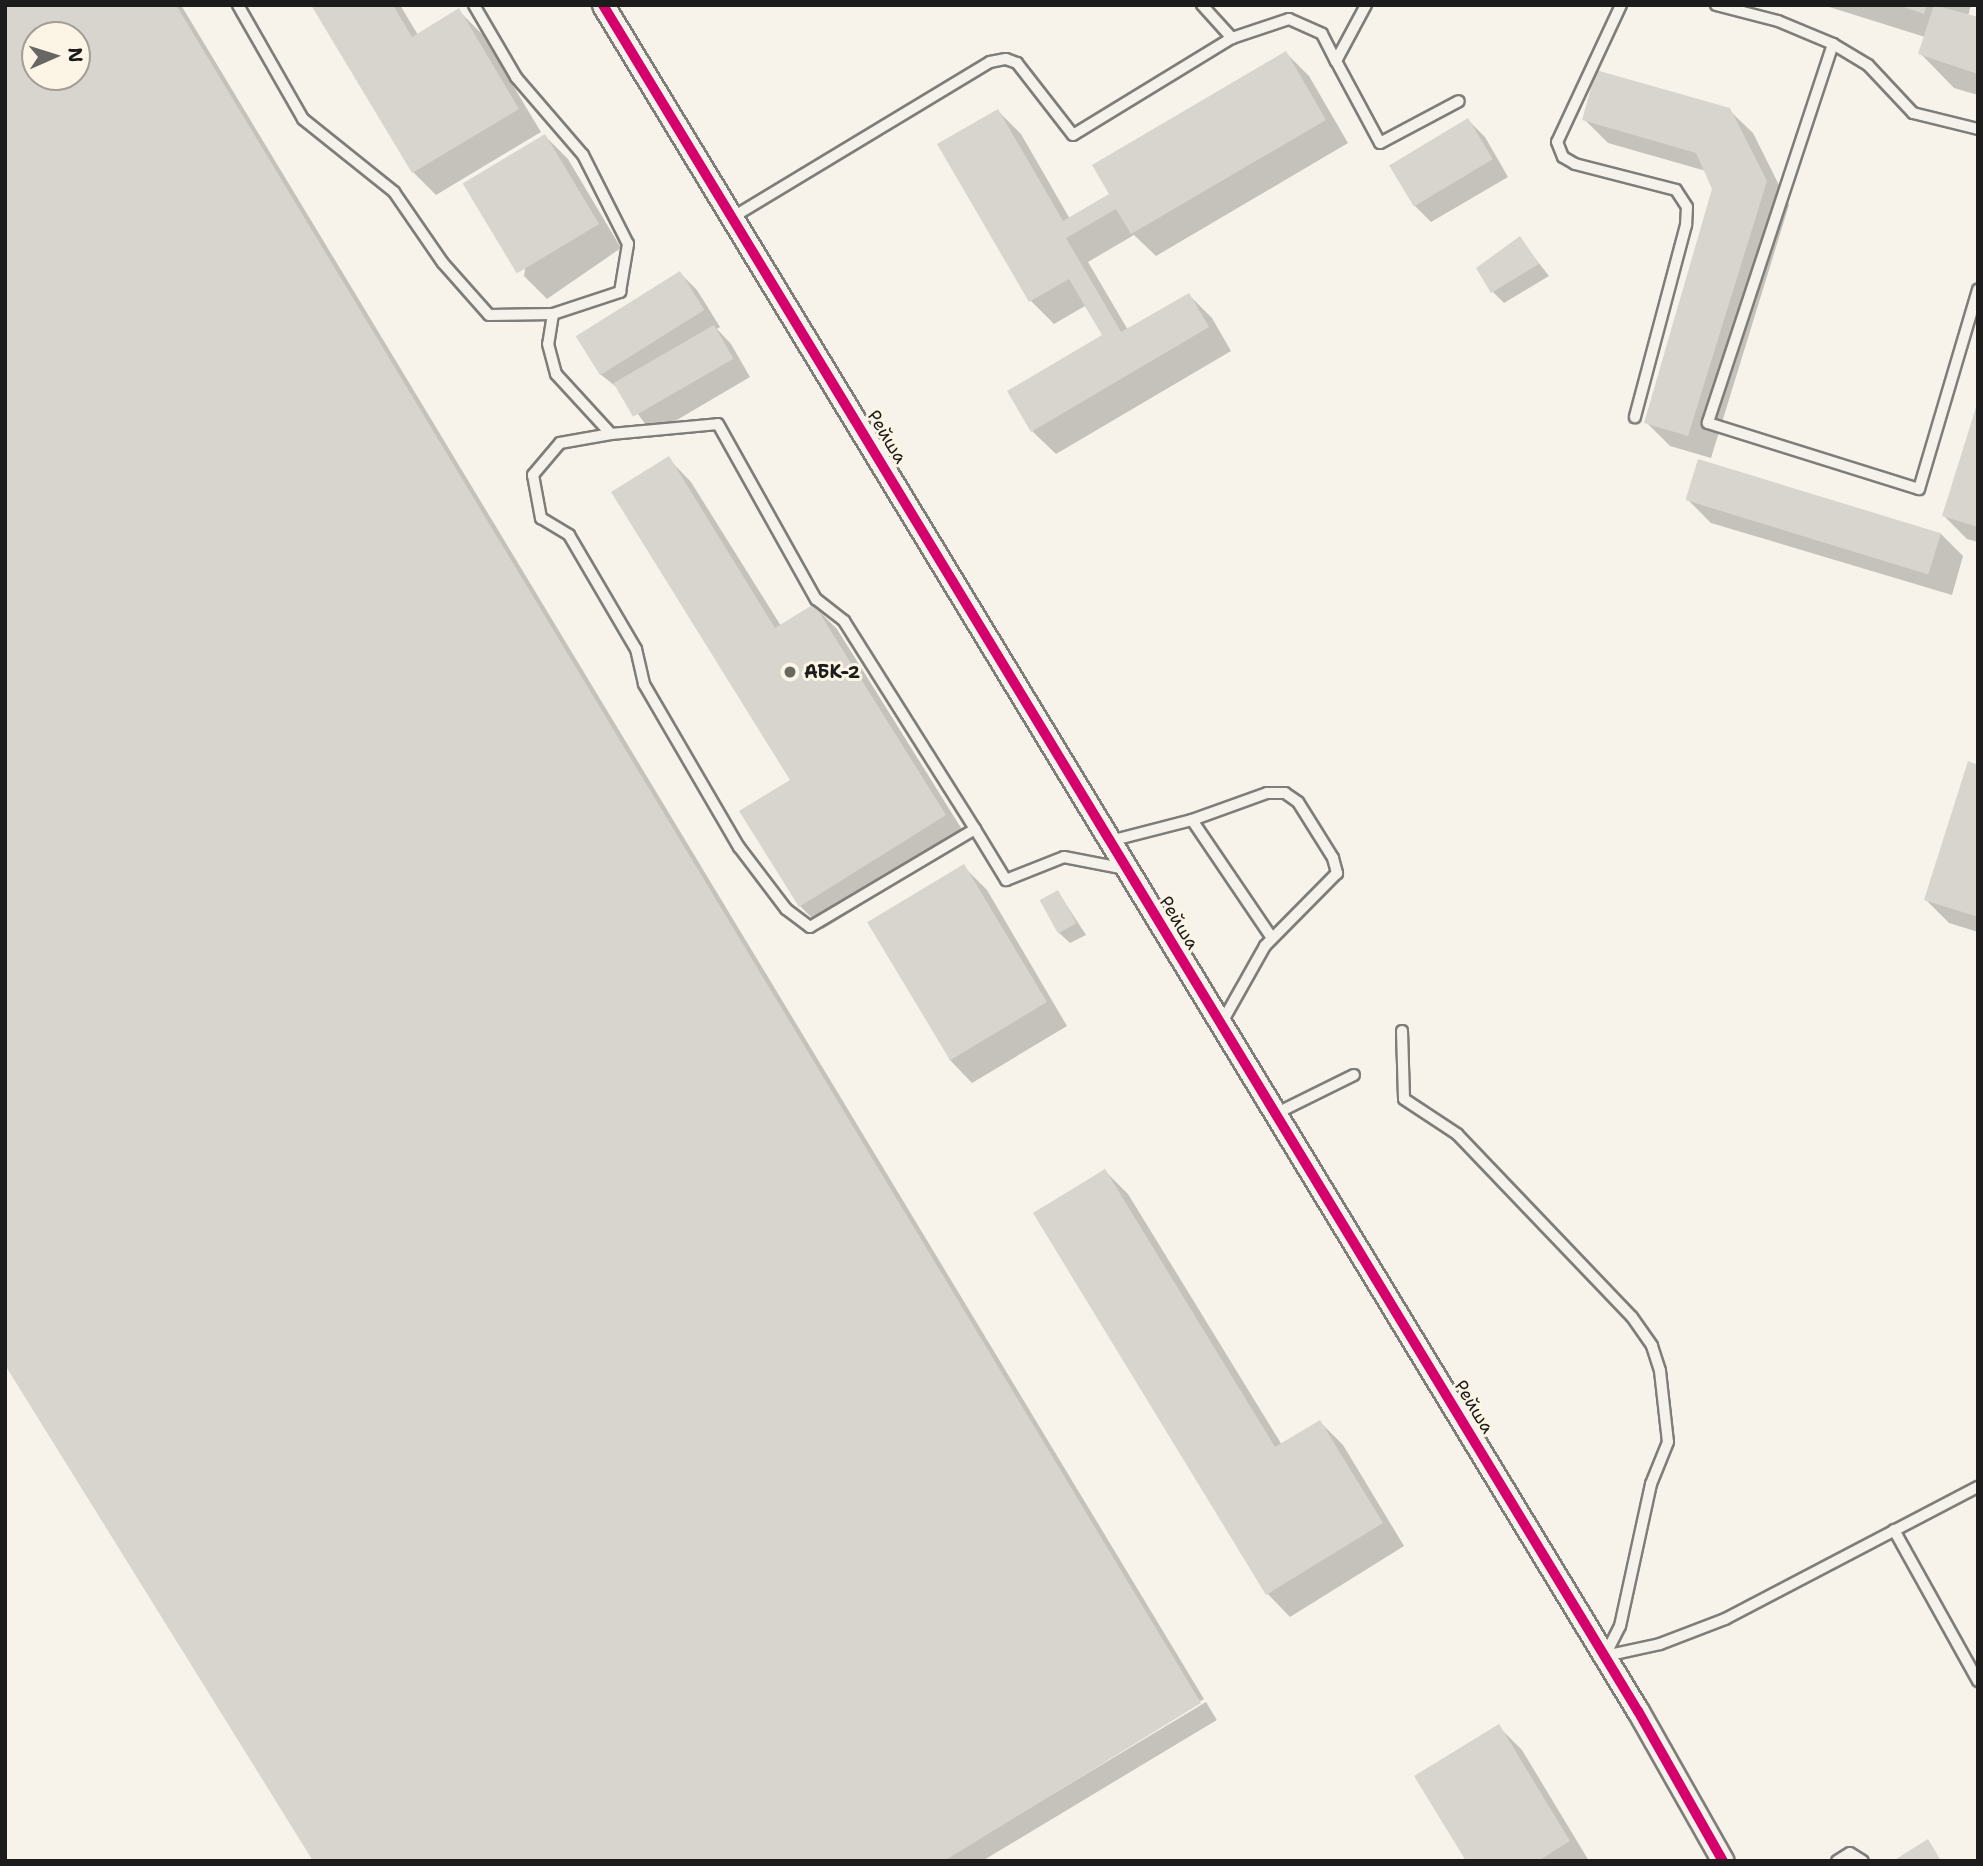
<!DOCTYPE html>
<html>
<head>
<meta charset="utf-8">
<style>
	body { margin:0 }
	#map { position:relative; width:1983px; height:1866px; overflow:hidden; background:#f7f3ea; font-family:"Shantell Sans",sans-serif }
	div>[style] { position:absolute }
	.shadow>* { inset:0; background:#0003; transform-origin:0 0 }
	.building>* { inset:0; background:#d8d5cf; transform-origin:0 0 }
	.roads { filter:drop-shadow(2px 0 #7f7d79) drop-shadow(-2px 0 #7f7d79) drop-shadow(0 2px #7f7d79) drop-shadow(0 -2px #7f7d79) }
	.service>* { height:10px; margin:-5px; padding:0 5px; transform-origin:5px; border-radius:5px; background:#f5f2ec }
	.minor>* { height:21px; margin:-10.5px; padding:0 10.5px; transform-origin:10.5px; border-radius:10.5px; background:#f5f2ec }
	.cycleway>* { height:10px; margin:-5px; padding:0 5px; transform-origin:5px; border-radius:5px; background:#d6006c }
	.dots>* { width:19px; height:19px; translate:-50% -50%; box-sizing:border-box; border:4px solid #fcf5e5; border-radius:50% }
	span { translate:-50% -50%; white-space:nowrap; text-align:center; line-height:1.15; -webkit-text-stroke:6px #fcf5e5; paint-order:stroke }
	.street-label { font-size:18px; color:#1c1c1c }
	.poi-label { font-size:18px; color:#1c1c1c; font-weight:700 }
	.left { translate:0 -50%; text-align:left }
	.frame { position:absolute; inset:0; border:7px solid #1c1c1c; pointer-events:none }
	.north { position:absolute; left:21px; top:21px; width:70px; height:70px; box-sizing:border-box; background:#fcf5e5; border:2px solid #a29e95; border-radius:50%; rotate:87deg; font-size:19px; font-weight:700; line-height:28px; text-align:center; color:#1c1c1c }
	.north::after { content:''; display:block; margin:auto; width:24px; height:32px; background:#696764; clip-path:polygon(50% 0,100% 100%,50% 72%,0 100%) }
</style>
</head>
<body>
<div id="map">
	<div class="shadow">
		<div style="clip-path:polygon(evenodd,5px 5px,181px 5px,1204px 1699px,941px 1861px,315px 1861px,5px 5px,35px 35px,77px 35px,77px 77px,35px 77px,35px 35px)"></div>
		<div style="clip-path:polygon(313px 5px,400px 5px,418px 35px,459px 11px,482px 34px,541px 132px,436px 195px,413px 172px)"></div>
		<div style="clip-path:polygon(1823px 5px,1971px 5px,1968px 16px,1978px 19px,1978px 95px,1954px 88px,1920px 53px,1925px 37px)"></div>
		<div style="clip-path:polygon(1286px 53px,1309px 76px,1348px 143px,1156px 256px,1134px 235px,1088px 262px,1128px 330px,1189px 295px,1212px 318px,1231px 351px,1056px 454px,1032px 431px,1104px 336px,1085px 306px,1054px 324px,1031px 301px,998px 111px,1021px 134px,1070px 219px,1112px 194px)"></div>
		<div style="clip-path:polygon(1729px 110px,1753px 133px,1789px 205px,1711px 458px,1670px 446px,1646px 422px,1714px 189px,1706px 171px,1608px 143px,1584px 119px)"></div>
		<div style="clip-path:polygon(1468px 120px,1485px 137px,1508px 177px,1431px 222px,1414px 205px)"></div>
		<div style="clip-path:polygon(545px 136px,568px 159px,621px 248px,547px 299px,524px 276px)"></div>
		<div style="clip-path:polygon(1520px 239px,1549px 276px,1504px 303px,1493px 292px)"></div>
		<div style="clip-path:polygon(680px 273px,697px 290px,720px 327px,717px 329px,731px 344px,750px 377px,653px 434px,619px 389px,600px 374px)"></div>
		<div style="clip-path:polygon(1978px 408px,1978px 542px,1967px 539px,1944px 516px)"></div>
		<div style="clip-path:polygon(668px 458px,691px 482px,781px 626px,814px 606px,837px 629px,968px 839px,823px 929px,800px 906px,793px 780px)"></div>
		<div style="clip-path:polygon(1688px 500px,1940px 533px,1963px 556px,1952px 595px,1711px 523px)"></div>
		<div style="clip-path:polygon(1978px 766px,1978px 932px,1949px 923px,1926px 900px)"></div>
		<div style="clip-path:polygon(964px 867px,987px 890px,1067px 1026px,972px 1083px,949px 1059px)"></div>
		<div style="clip-path:polygon(1058px 892px,1086px 935px,1070px 943px,1058px 932px)"></div>
		<div style="clip-path:polygon(1105px 1171px,1128px 1194px,1282px 1445px,1320px 1422px,1343px 1445px,1404px 1546px,1290px 1617px,1267px 1593px)"></div>
		<div style="left:1206px;top:1702px;width:21px;height:303px;rotate:59deg"></div>
		<div style="clip-path:polygon(1499px 1727px,1522px 1750px,1589px 1861px,1468px 1861px)"></div>
	</div>
	<div class="building">
		<div style="clip-path:polygon(evenodd,5px 5px,176px 5px,1201px 1703px,944px 1861px,313px 1861px,5px 1365px,5px 5px,35px 35px,77px 35px,77px 77px,35px 77px,35px 35px)"></div>
		<div style="clip-path:polygon(311px 5px,393px 5px,412px 37px,459px 8px,519px 109px,412px 173px)"></div>
		<div style="clip-path:polygon(1898px 5px,1927px 5px,1924px 14px)"></div>
		<div style="clip-path:polygon(1934px 5px,1978px 17px,1978px 74px,1918px 54px)"></div>
		<div style="clip-path:polygon(1286px 51px,1326px 120px,1131px 234px,1116px 209px,1066px 238px,1121px 332px,1189px 293px,1209px 327px,1031px 432px,1007px 391px,1102px 335px,1069px 279px,1029px 302px,937px 144px,998px 109px,1063px 221px,1109px 194px,1092px 165px)"></div>
		<div style="clip-path:polygon(1596px 70px,1730px 108px,1767px 181px,1688px 436px,1644px 423px,1712px 189px,1696px 153px,1582px 120px)"></div>
		<div style="left:1468px;top:118px;width:48px;height:92px;rotate:59deg"></div>
		<div style="left:545px;top:134px;width:105px;height:96px;rotate:59deg"></div>
		<div style="clip-path:polygon(1520px 236px,1539px 264px,1491px 293px,1476px 268px)"></div>
		<div style="left:680px;top:271px;width:46px;height:123px;rotate:58deg"></div>
		<div style="left:714px;top:325px;width:39px;height:116px;rotate:60deg"></div>
		<div style="clip-path:polygon(1977px 404px,1978px 404px,1978px 527px,1942px 516px)"></div>
		<div style="clip-path:polygon(669px 456px,775px 628px,814px 604px,946px 815px,799px 907px,739px 811px,790px 780px,611px 492px)"></div>
		<div style="left:1698px;top:459px;width:254px;height:43px;rotate:17deg"></div>
		<div style="clip-path:polygon(1968px 761px,1978px 765px,1978px 917px,1924px 900px)"></div>
		<div style="left:964px;top:864px;width:161px;height:113px;rotate:59deg"></div>
		<div style="left:1058px;top:890px;width:38px;height:21px;rotate:61deg"></div>
		<div style="clip-path:polygon(1105px 1169px,1275px 1447px,1320px 1420px,1383px 1523px,1266px 1595px,1033px 1213px)"></div>
		<div style="clip-path:polygon(1499px 1724px,1570px 1841px,1538px 1861px,1466px 1861px,1414px 1776px)"></div>
		<div style="clip-path:polygon(1928px 1839px,1941px 1861px,1898px 1861px,1896px 1859px)"></div>
	</div>
	<div class="roads">
		<div class="service">
			<div style="left:238px;top:5px;width:131px;rotate:60.3deg"></div>
			<div style="left:303px;top:119px;width:117px;rotate:38.7deg"></div>
			<div style="left:394px;top:192px;width:86px;rotate:55.4deg"></div>
			<div style="left:443px;top:263px;width:69px;rotate:48.5deg"></div>
			<div style="left:489px;top:315px;width:64px;rotate:-0.9deg"></div>
			<div style="left:553px;top:314px;width:71px;rotate:-18.2deg"></div>
			<div style="left:620px;top:292px;width:49px;rotate:-80.5deg"></div>
			<div style="left:628px;top:244px;width:100px;rotate:-116.8deg"></div>
			<div style="left:583px;top:155px;width:103px;rotate:-130.7deg"></div>
			<div style="left:516px;top:77px;width:83px;rotate:-120.3deg"></div>
			<div style="left:1202px;top:5px;width:45px;rotate:47.7deg"></div>
			<div style="left:1366px;top:5px;width:64px;rotate:118.2deg"></div>
			<div style="left:1336px;top:61px;width:93px;rotate:61.8deg"></div>
			<div style="left:1380px;top:143px;width:89px;rotate:-28deg"></div>
			<div style="left:1621px;top:5px;width:151px;rotate:115deg"></div>
			<div style="left:1557px;top:142px;width:16px;rotate:68deg"></div>
			<div style="left:1563px;top:157px;width:14px;rotate:30deg"></div>
			<div style="left:1575px;top:164px;width:104px;rotate:14.4deg"></div>
			<div style="left:1676px;top:190px;width:20px;rotate:57deg"></div>
			<div style="left:1687px;top:207px;width:18px;rotate:93deg"></div>
			<div style="left:1686px;top:225px;width:199px;rotate:104.9deg"></div>
			<div style="left:1716px;top:5px;width:64px;rotate:14.5deg"></div>
			<div style="left:1778px;top:21px;width:60px;rotate:22.7deg"></div>
			<div style="left:1833px;top:44px;width:41px;rotate:31deg"></div>
			<div style="left:1868px;top:65px;width:66px;rotate:46.8deg"></div>
			<div style="left:1913px;top:113px;width:67px;rotate:13.8deg"></div>
			<div style="left:1833px;top:44px;width:399px;rotate:108.3deg"></div>
			<div style="left:1708px;top:423px;width:221px;rotate:17.4deg"></div>
			<div style="left:1919px;top:489px;width:208px;rotate:-73.5deg"></div>
			<div style="left:733px;top:217px;width:300px;rotate:-31.1deg"></div>
			<div style="left:990px;top:62px;width:16px;rotate:-11deg"></div>
			<div style="left:1006px;top:59px;width:12px;rotate:20deg"></div>
			<div style="left:1017px;top:63px;width:91px;rotate:52.1deg"></div>
			<div style="left:1073px;top:135px;width:186px;rotate:-31.4deg"></div>
			<div style="left:1232px;top:38px;width:60px;rotate:-18.4deg"></div>
			<div style="left:1289px;top:19px;width:36px;rotate:24deg"></div>
			<div style="left:1322px;top:34px;width:30px;rotate:63deg"></div>
			<div style="left:553px;top:314px;width:30px;rotate:99deg"></div>
			<div style="left:548px;top:344px;width:31px;rotate:75deg"></div>
			<div style="left:556px;top:374px;width:81px;rotate:47.5deg"></div>
			<div style="left:611px;top:434px;width:107px;rotate:-5.3deg"></div>
			<div style="left:718px;top:424px;width:201px;rotate:60.8deg"></div>
			<div style="left:816px;top:599px;width:36px;rotate:38deg"></div>
			<div style="left:844px;top:621px;width:246px;rotate:57.8deg"></div>
			<div style="left:611px;top:434px;width:52px;rotate:170deg"></div>
			<div style="left:560px;top:443px;width:42px;rotate:130.2deg"></div>
			<div style="left:533px;top:475px;width:44px;rotate:79.5deg"></div>
			<div style="left:541px;top:518px;width:33px;rotate:31deg"></div>
			<div style="left:569px;top:535px;width:132px;rotate:59.6deg"></div>
			<div style="left:636px;top:649px;width:36px;rotate:77deg"></div>
			<div style="left:644px;top:684px;width:189px;rotate:59.8deg"></div>
			<div style="left:739px;top:847px;width:78px;rotate:52.8deg"></div>
			<div style="left:786px;top:909px;width:30px;rotate:37deg"></div>
			<div style="left:810px;top:927px;width:192px;rotate:-30.7deg"></div>
			<div style="left:975px;top:829px;width:60px;rotate:58.7deg"></div>
			<div style="left:1006px;top:880px;width:62px;rotate:-21.6deg"></div>
			<div style="left:1064px;top:857px;width:63px;rotate:11deg"></div>
			<div style="left:1192px;top:820px;width:143px;rotate:55.9deg"></div>
			<div style="left:1110px;top:841px;width:85px;rotate:-14.4deg"></div>
			<div style="left:1192px;top:820px;width:80px;rotate:-19.8deg"></div>
			<div style="left:1267px;top:793px;width:18px"></div>
			<div style="left:1285px;top:793px;width:16px;rotate:35deg"></div>
			<div style="left:1298px;top:802px;width:66px;rotate:58deg"></div>
			<div style="left:1333px;top:858px;width:16px;rotate:75deg"></div>
			<div style="left:1337px;top:873px;width:103px;rotate:134.6deg"></div>
			<div style="left:1265px;top:946px;width:90px;rotate:119.4deg"></div>
			<div style="left:1402px;top:1031px;width:68px;rotate:88.3deg"></div>
			<div style="left:1404px;top:1099px;width:64px;rotate:33.4deg"></div>
			<div style="left:1457px;top:1134px;width:253px;rotate:46.3deg"></div>
			<div style="left:1632px;top:1317px;width:35px;rotate:55deg"></div>
			<div style="left:1652px;top:1346px;width:26px;rotate:72deg"></div>
			<div style="left:1660px;top:1371px;width:71px;rotate:83.6deg"></div>
			<div style="left:1668px;top:1442px;width:45px;rotate:112deg"></div>
			<div style="left:1651px;top:1484px;width:145px;rotate:102.3deg"></div>
			<div style="left:1620px;top:1626px;width:34px;rotate:117deg"></div>
			<div style="left:1275px;top:1114px;width:88px;rotate:-26.3deg"></div>
			<div style="left:1894px;top:1530px;width:173px;rotate:60.9deg"></div>
			<div style="left:1605px;top:1656px;width:56px;rotate:-12.3deg"></div>
			<div style="left:1660px;top:1644px;width:70px;rotate:-21deg"></div>
			<div style="left:1725px;top:1619px;width:285px;rotate:-27.6deg"></div>
			<div style="left:1837px;top:1861px;width:15px;rotate:-32deg"></div>
			<div style="left:1850px;top:1853px;width:15px;rotate:32deg"></div>
		</div>
		<div class="minor">
			<div style="left:603px;top:5px;width:1995px;rotate:58.76deg"></div>
			<div style="left:1638px;top:1711px;width:172px;rotate:60.5deg"></div>
		</div>
	</div>
	<div class="cycleway">
		<div style="left:603px;top:5px;width:1995px;rotate:58.76deg"></div>
		<div style="left:1638px;top:1711px;width:172px;rotate:60.5deg"></div>
	</div>
	<div class="dots">
		<div style="left:790px;top:672px;background:#696764"></div>
	</div>
	<div class="street-label">
		<span style="left:887px;top:437px;rotate:59deg">Рейша</span>
		<span style="left:1179px;top:923px;rotate:59deg">Рейша</span>
		<span style="left:1474px;top:1407px;rotate:59deg">Рейша</span>
	</div>
	<div class="poi-label">
		<span class="left" style="left:804px;top:672px">АБК-2</span>
	</div>
	<div class="frame"></div>
	<div class="north">N</div>
</div>
</body>
</html>
